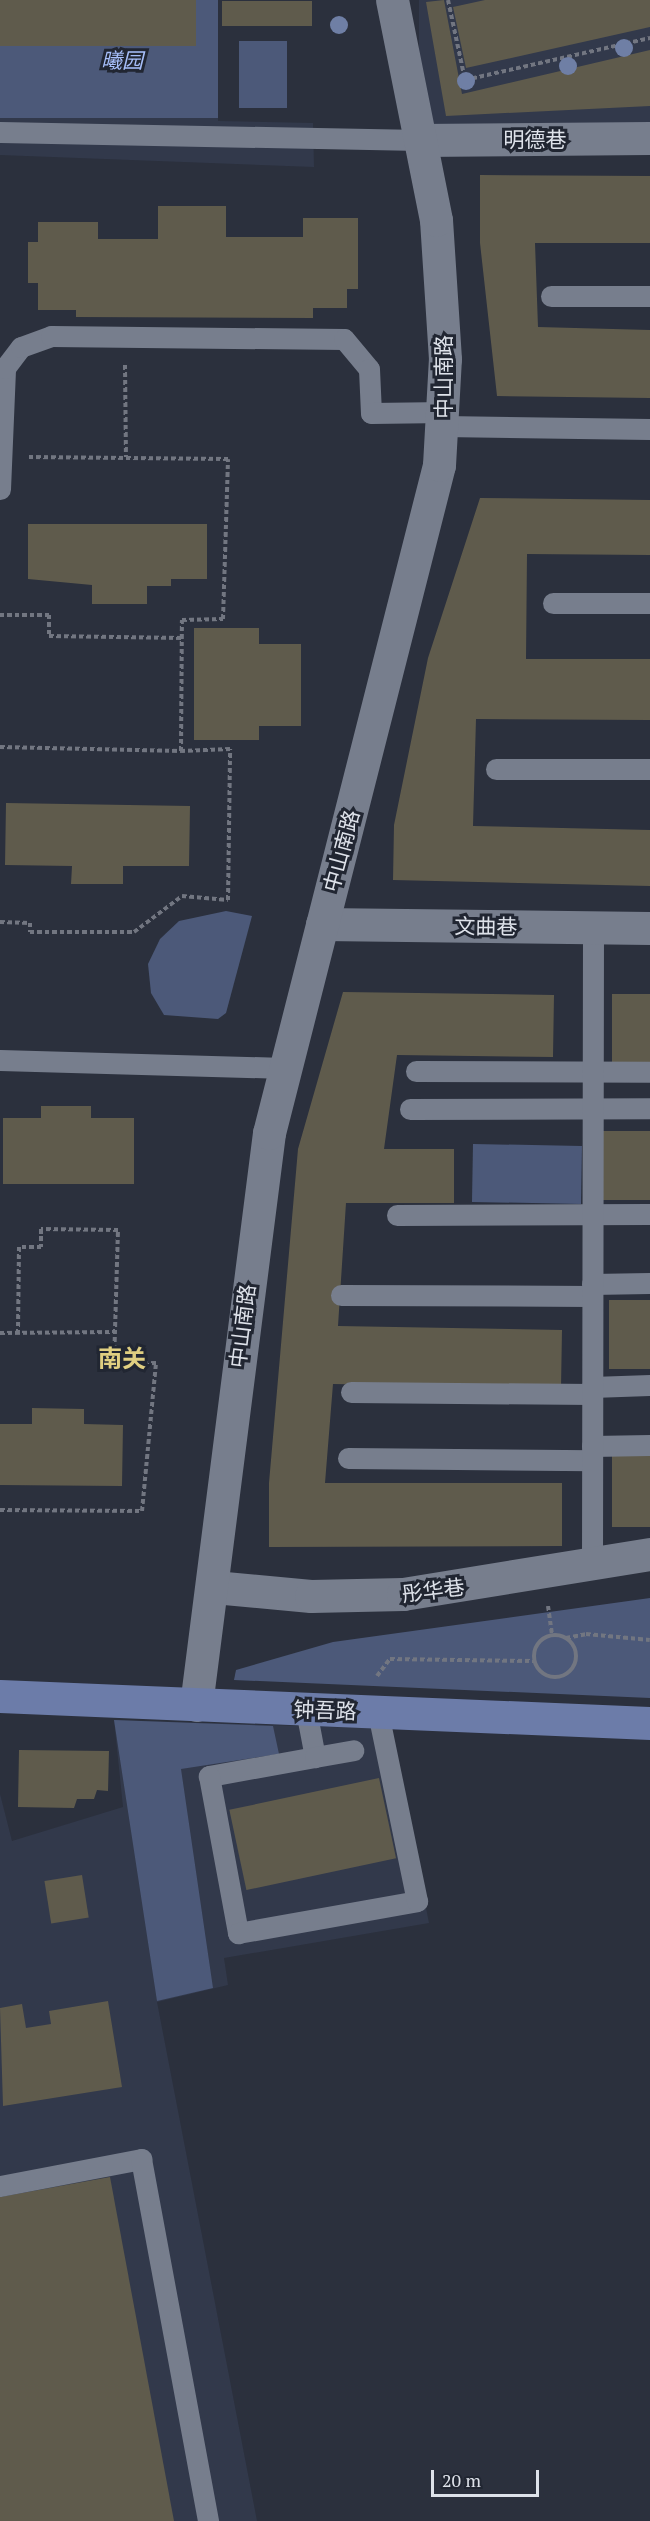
<!DOCTYPE html>
<html>
<head>
<meta charset="utf-8">
<style>
	body { margin:0 }
	#map { position:relative; width:650px; height:2521px; overflow:hidden; background:#2b303d; font-family:"PT Serif","Noto Sans SC",serif }
	div>[style] { position:absolute }
	.built>* { inset:0; background:#32394b; transform-origin:0 0 }
	.green>* { inset:0; background:#4c5979; transform-origin:0 0 }
	.building>* { inset:0; background:#5f5b4c; transform-origin:0 0 }
	.path>* { height:4px; margin-top:-2px; transform-origin:0; background:repeating-linear-gradient(90deg,#727681 0 4.5px,transparent 0 7.5px) }
	.path>.ring { margin:-2px; padding:0; box-sizing:content-box; background:none; border:4px solid #727681; border-radius:50% }
	.lane>* { height:21px; margin:-10.5px; padding:0 10.5px; transform-origin:10.5px; border-radius:10.5px; background:#777e8d }
	.street>* { height:33px; margin:-16.5px; padding:0 16.5px; transform-origin:16.5px; border-radius:16.5px; background:#777e8d }
	.secondary>* { height:33px; margin:-16.5px; padding:0 16.5px; transform-origin:16.5px; border-radius:16.5px; background:#6c7ca9 }
	.trees>* { width:18px; height:18px; margin:-9px; border-radius:50%; background:#6f7fa5 }
	span { translate:-50% -50%; white-space:nowrap; text-align:center; line-height:1.15; -webkit-text-stroke:6px #212632; paint-order:stroke }
	.park-label { font-size:21px; color:#a7bffa; font-style:italic }
	.street-label { font-size:21px; color:#dee2ea }
	.quarter-label { font-size:24px; color:#e0cf81; font-weight:700 }
	.scale { position:absolute; left:431px; top:2470px; width:108px; height:27px; box-sizing:border-box; border:3px solid #dee2ea; border-top:0; padding-left:8px; font-size:18px; line-height:21px; white-space:nowrap; color:#dee2ea; -webkit-text-stroke:4px #212632; paint-order:stroke }
</style>
</head>
<body>
<div id="map">
	<div class="built">
		<div style="clip-path:polygon(0 0,218px 0,218px 121px,313px 123px,314px 167px,0 155px)"></div>
		<div style="left:419px;top:0;width:231px;height:134px"></div>
		<div style="clip-path:polygon(114px 1720px,391px 1729px,429px 1923px,224px 1958px,228px 1985px,157px 2002px,257px 2521px,0 2521px,0 1794px,12px 1841px,123px 1807px)"></div>
	</div>
	<div class="green">
		<div style="left:0;top:0;width:218px;height:118px"></div>
		<div style="left:239px;top:41px;width:48px;height:67px"></div>
		<div style="clip-path:polygon(226px 911px,252px 916px,226px 1013px,218px 1019px,164px 1015px,151px 993px,148px 964px,160px 939px,179px 921px)"></div>
		<div style="left:473px;top:1144px;width:109px;height:58px;rotate:1deg"></div>
		<div style="clip-path:polygon(650px 1598px,650px 1698px,234px 1680px,236px 1670px,333px 1642px)"></div>
		<div style="clip-path:polygon(114px 1720px,273px 1726px,279px 1754px,181px 1769px,213px 1988px,157px 2001px)"></div>
	</div>
	<div class="building">
		<div style="left:0;top:0;width:196px;height:46px"></div>
		<div style="clip-path:polygon(444px 0,462px 94px,650px 50px,650px 106px,446px 116px,426px 2px)"></div>
		<div style="clip-path:polygon(485px 0,650px 0,650px 27px,466px 68px,453px 7px)"></div>
		<div style="left:222px;top:1px;width:90px;height:25px"></div>
		<div style="clip-path:polygon(480px 175px,650px 176px,650px 243px,535px 243px,538px 327px,650px 330px,650px 398px,497px 396px,480px 243px)"></div>
		<div style="clip-path:polygon(158px 206px,226px 206px,226px 237px,303px 237px,303px 218px,358px 218px,358px 289px,347px 289px,347px 308px,313px 308px,313px 318px,76px 317px,76px 310px,38px 310px,38px 283px,28px 283px,28px 242px,38px 242px,38px 222px,98px 222px,98px 239px,158px 239px)"></div>
		<div style="clip-path:polygon(480px 498px,650px 500px,650px 555px,527px 554px,526px 659px,650px 659px,650px 720px,476px 719px,473px 826px,650px 830px,650px 886px,393px 880px,394px 825px,428px 658px)"></div>
		<div style="clip-path:polygon(28px 524px,207px 524px,207px 579px,171px 579px,171px 586px,147px 586px,147px 604px,92px 604px,92px 585px,28px 579px)"></div>
		<div style="clip-path:polygon(194px 628px,259px 628px,259px 644px,301px 644px,301px 726px,259px 726px,259px 740px,194px 740px)"></div>
		<div style="clip-path:polygon(6px 803px,190px 806px,189px 866px,123px 866px,123px 884px,71px 884px,72px 866px,5px 865px)"></div>
		<div style="clip-path:polygon(343px 992px,554px 995px,553px 1057px,397px 1055px,384px 1149px,454px 1149px,454px 1203px,346px 1203px,338px 1326px,562px 1330px,561px 1388px,333px 1384px,325px 1483px,562px 1483px,562px 1546px,269px 1547px,269px 1483px,298px 1149px)"></div>
		<div style="left:612px;top:994px;width:38px;height:71px"></div>
		<div style="clip-path:polygon(41px 1106px,91px 1106px,91px 1118px,134px 1118px,134px 1184px,3px 1184px,3px 1118px,41px 1118px)"></div>
		<div style="left:650px;top:1131px;width:69px;height:48px;rotate:90deg"></div>
		<div style="left:650px;top:1300px;width:69px;height:41px;rotate:90deg"></div>
		<div style="clip-path:polygon(32px 1408px,84px 1409px,84px 1424px,123px 1425px,122px 1486px,0 1485px,0 1424px,32px 1424px)"></div>
		<div style="left:612px;top:1456px;width:38px;height:71px"></div>
		<div style="clip-path:polygon(19px 1750px,109px 1751px,108px 1791px,97px 1790px,94px 1799px,77px 1799px,74px 1808px,18px 1807px)"></div>
		<div style="left:379px;top:1778px;width:82px;height:153px;rotate:78deg"></div>
		<div style="left:82px;top:1875px;width:43px;height:38px;rotate:81deg"></div>
		<div style="clip-path:polygon(108px 2001px,122px 2087px,3px 2106px,0 2008px,22px 2004px,26px 2028px,51px 2024px,49px 2011px)"></div>
		<div style="clip-path:polygon(110px 2177px,174px 2521px,0 2521px,0 2197px)"></div>
	</div>
	<div class="path">
		<div style="left:448px;top:0;width:82px;rotate:78deg"></div>
		<div style="left:465px;top:80px;width:190px;rotate:-12.8deg"></div>
		<div style="left:125px;top:365px;width:92px;rotate:89.4deg"></div>
		<div style="left:0;top:615px;width:49px"></div>
		<div style="left:49px;top:615px;width:21px;rotate:90deg"></div>
		<div style="left:49px;top:636px;width:133px;rotate:0.9deg"></div>
		<div style="left:0;top:747px;width:181px;rotate:1.3deg"></div>
		<div style="left:0;top:922px;width:30px;rotate:2deg"></div>
		<div style="left:30px;top:923px;width:9px;rotate:90deg"></div>
		<div style="left:30px;top:932px;width:104px"></div>
		<div style="left:134px;top:932px;width:60px;rotate:-36.9deg"></div>
		<div style="left:182px;top:896px;width:46px;rotate:5deg"></div>
		<div style="left:228px;top:900px;width:151px;rotate:-89.2deg"></div>
		<div style="left:230px;top:749px;width:49px;rotate:177.7deg"></div>
		<div style="left:181px;top:751px;width:131px;rotate:-89.6deg"></div>
		<div style="left:182px;top:620px;width:41px;rotate:-1.4deg"></div>
		<div style="left:223px;top:619px;width:160px;rotate:-88.2deg"></div>
		<div style="left:228px;top:459px;width:199px;rotate:-179.4deg"></div>
		<div style="left:0;top:1333px;width:114px;rotate:-0.5deg"></div>
		<div style="left:0;top:1510px;width:142px;rotate:0.4deg"></div>
		<div style="left:142px;top:1511px;width:149px;rotate:-84.6deg"></div>
		<div style="left:156px;top:1363px;width:42px;rotate:178.6deg"></div>
		<div style="left:114px;top:1364px;width:134px;rotate:-88.3deg"></div>
		<div style="left:118px;top:1230px;width:77px;rotate:-179.3deg"></div>
		<div style="left:41px;top:1229px;width:18px;rotate:90deg"></div>
		<div style="left:41px;top:1247px;width:22px;rotate:180deg"></div>
		<div style="left:19px;top:1247px;width:86px;rotate:90.7deg"></div>
		<div style="left:548px;top:1606px;width:29px;rotate:82deg"></div>
		<div class="ring" style="left:534px;top:1635px;width:38px;height:38px"></div>
		<div style="left:566px;top:1638px;width:20px;rotate:-11deg"></div>
		<div style="left:586px;top:1634px;width:64px;rotate:5.4deg"></div>
		<div style="left:377px;top:1676px;width:21px;rotate:-53deg"></div>
		<div style="left:390px;top:1659px;width:144px;rotate:0.8deg"></div>
	</div>
	<div class="lane">
		<div style="left:0;top:132px;width:420px;rotate:1.1deg"></div>
		<div style="left:551px;top:296px;width:99px"></div>
		<div style="left:443px;top:426px;width:207px;rotate:0.8deg"></div>
		<div style="left:0;top:489px;width:121px;rotate:-87.6deg"></div>
		<div style="left:5px;top:368px;width:26px;rotate:-53deg"></div>
		<div style="left:21px;top:347px;width:32px;rotate:-20deg"></div>
		<div style="left:51px;top:336px;width:293px;rotate:0.6deg"></div>
		<div style="left:344px;top:339px;width:39px;rotate:50deg"></div>
		<div style="left:369px;top:369px;width:44px;rotate:87.4deg"></div>
		<div style="left:371px;top:413px;width:74px;rotate:-0.8deg"></div>
		<div style="left:553px;top:603px;width:97px"></div>
		<div style="left:496px;top:769px;width:154px"></div>
		<div style="left:0;top:1060px;width:284px;rotate:1.6deg"></div>
		<div style="left:416px;top:1071px;width:234px;rotate:0.2deg"></div>
		<div style="left:410px;top:1109px;width:240px;rotate:-0.2deg"></div>
		<div style="left:397px;top:1215px;width:253px;rotate:-0.2deg"></div>
		<div style="left:592px;top:1284px;width:58px;rotate:-1deg"></div>
		<div style="left:341px;top:1295px;width:251px;rotate:0.2deg"></div>
		<div style="left:592px;top:1387px;width:58px;rotate:-2deg"></div>
		<div style="left:351px;top:1392px;width:241px;rotate:0.5deg"></div>
		<div style="left:592px;top:1446px;width:58px;rotate:-1deg"></div>
		<div style="left:348px;top:1458px;width:244px;rotate:0.5deg"></div>
		<div style="left:592px;top:1566px;width:639px;rotate:-89.91deg"></div>
		<div style="left:306px;top:1710px;width:48px;rotate:79.2deg"></div>
		<div style="left:315px;top:1757px;width:108px;rotate:169.8deg"></div>
		<div style="left:209px;top:1776px;width:160px;rotate:79.5deg"></div>
		<div style="left:238px;top:1933px;width:182px;rotate:-10.1deg"></div>
		<div style="left:417px;top:1901px;width:193px;rotate:-101.7deg"></div>
		<div style="left:315px;top:1757px;width:39px;rotate:-10deg"></div>
		<div style="left:0;top:2186px;width:144px;rotate:-10.8deg"></div>
		<div style="left:141px;top:2159px;width:368px;rotate:79.5deg"></div>
	</div>
	<div class="street">
		<div style="left:420px;top:140px;width:230px;rotate:-0.5deg"></div>
		<div style="left:322px;top:924px;width:328px;rotate:0.7deg"></div>
		<div style="left:214px;top:1587px;width:97px;rotate:5.3deg"></div>
		<div style="left:311px;top:1596px;width:92px;rotate:-1.2deg"></div>
		<div style="left:403px;top:1594px;width:250px;rotate:-9.2deg"></div>
		<div style="left:196px;top:1705px;width:577px;rotate:-82.73deg"></div>
		<div style="left:269px;top:1133px;width:689px;rotate:-75.72deg"></div>
		<div style="left:439px;top:465px;width:106px;rotate:-86.8deg"></div>
		<div style="left:445px;top:359px;width:139px;rotate:-93.7deg"></div>
		<div style="left:436px;top:220px;width:224px;rotate:-101.3deg"></div>
	</div>
	<div class="secondary">
		<div style="left:0;top:1696px;width:651px;rotate:2.38deg"></div>
	</div>
	<div class="trees">
		<div style="left:339px;top:25px"></div>
		<div style="left:624px;top:48px"></div>
		<div style="left:568px;top:66px"></div>
		<div style="left:466px;top:81px"></div>
	</div>
	<div class="park-label">
		<span style="left:122px;top:60px">曦园</span>
	</div>
	<div class="street-label">
		<span style="left:535px;top:139px">明德巷</span>
		<span style="left:443px;top:377px;rotate:-90deg">中山南路</span>
		<span style="left:341px;top:851px;rotate:-75deg">中山南路</span>
		<span style="left:486px;top:926px;rotate:1deg">文曲巷</span>
		<span style="left:242px;top:1326px;rotate:-83deg">中山南路</span>
		<span style="left:433px;top:1590px;rotate:-7deg">彤华巷</span>
		<span style="left:325px;top:1710px;rotate:2deg">钟吾路</span>
	</div>
	<div class="quarter-label">
		<span style="left:122px;top:1359px">南关</span>
	</div>
	<div class="scale">20 m</div>
</div>
</body>
</html>
